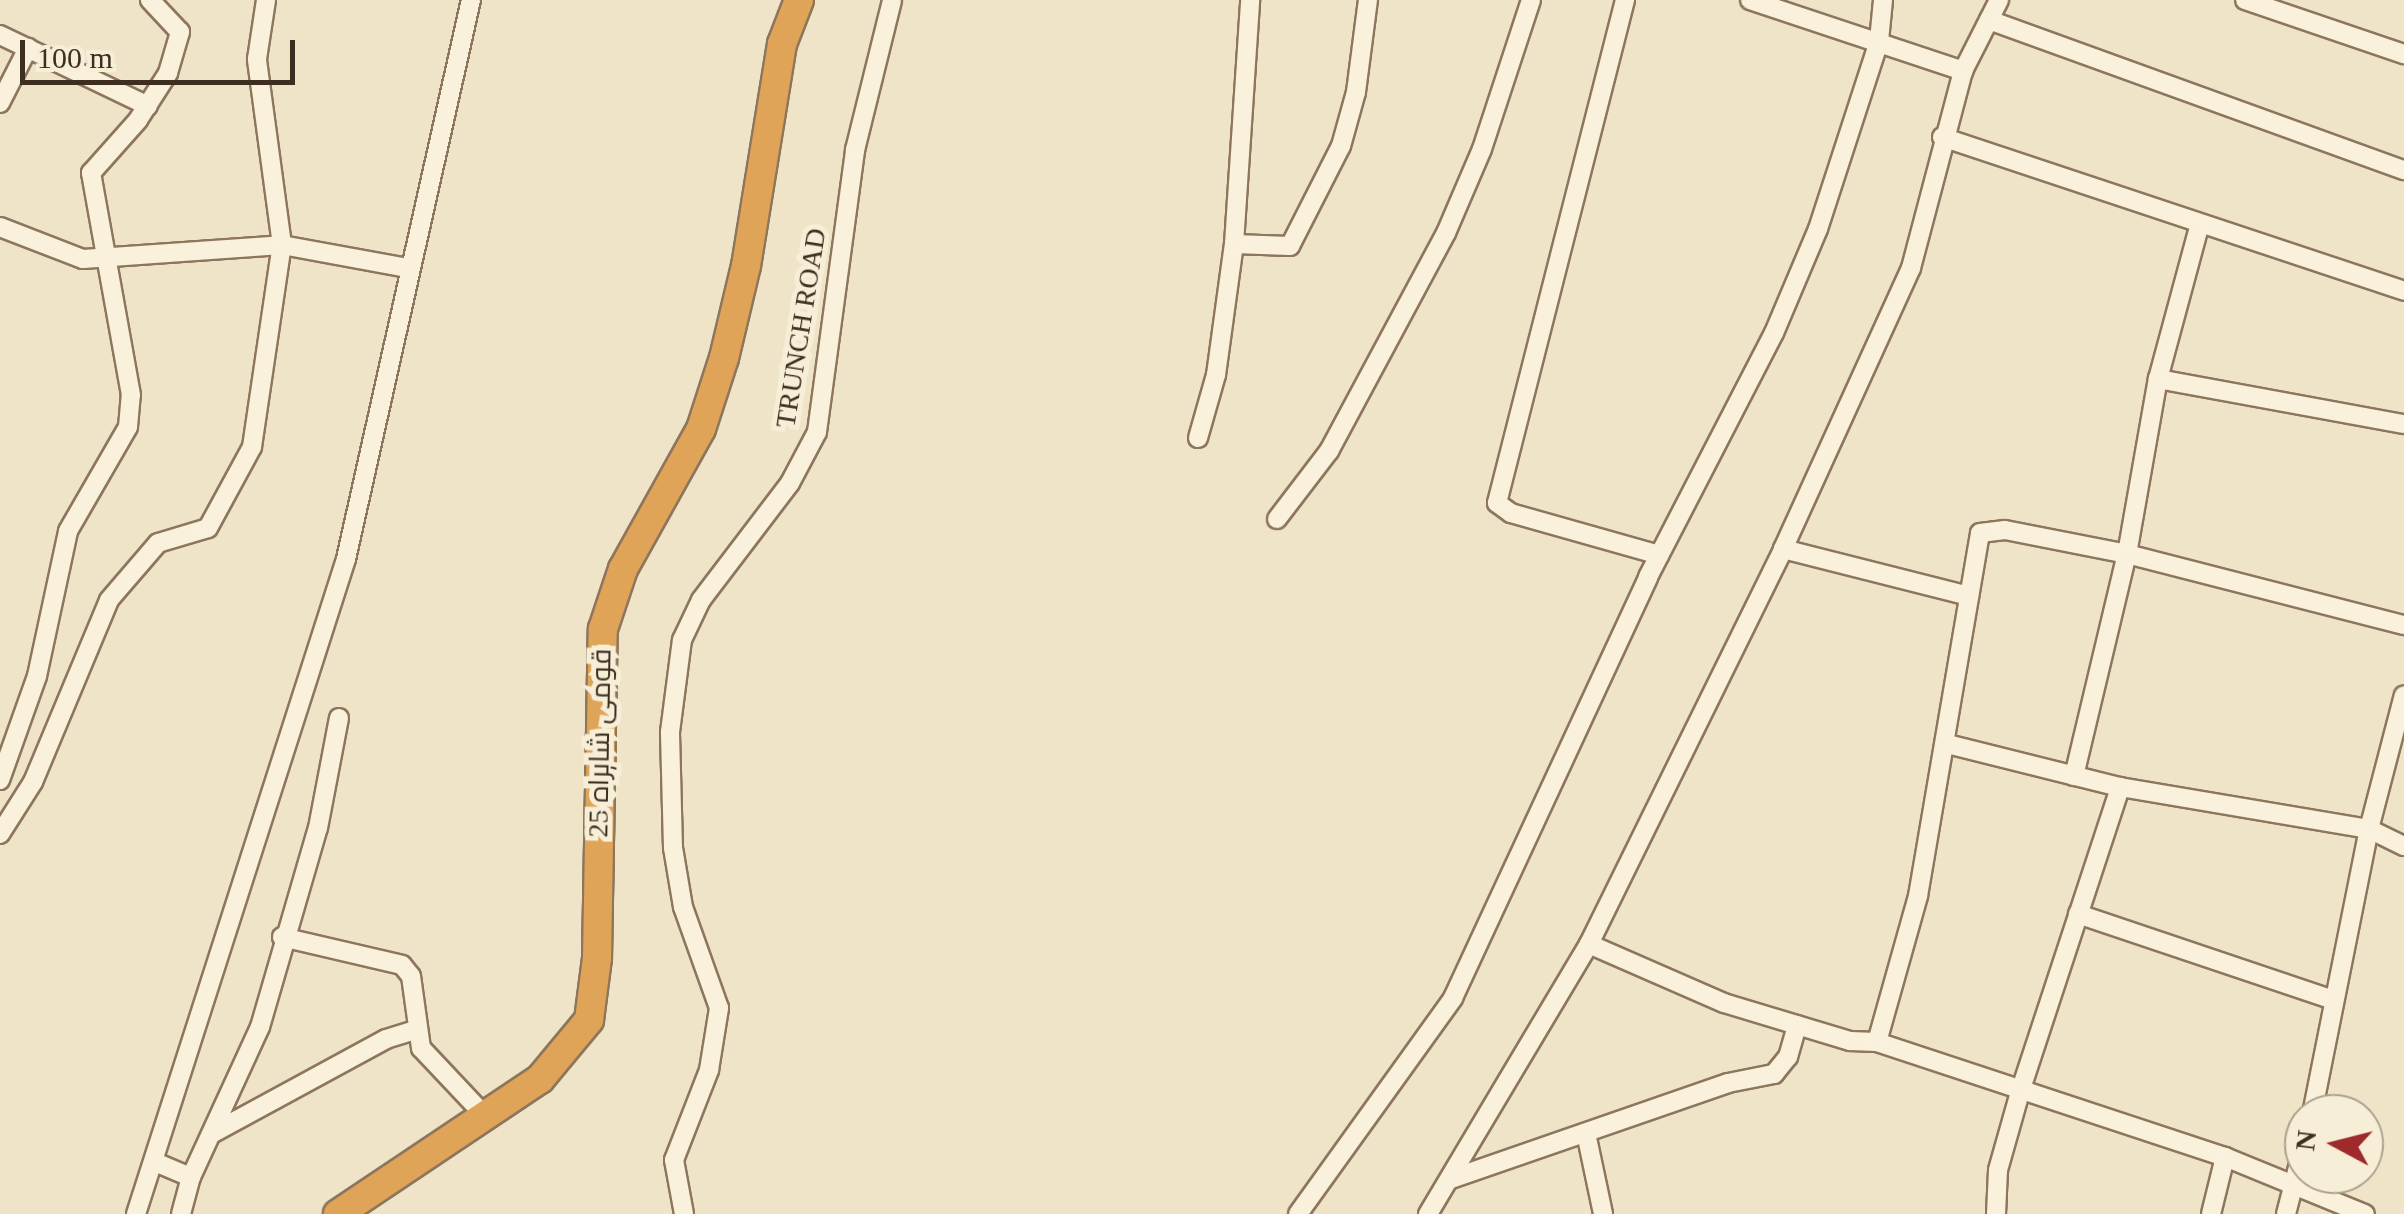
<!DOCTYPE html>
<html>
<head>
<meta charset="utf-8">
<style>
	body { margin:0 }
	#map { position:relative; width:2404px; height:1214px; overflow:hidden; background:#f0e4c8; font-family:"Times New Roman",Cairo,serif }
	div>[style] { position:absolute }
	.roads { filter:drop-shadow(2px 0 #8d765c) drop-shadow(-2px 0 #8d765c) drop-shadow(0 2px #8d765c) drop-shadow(0 -2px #8d765c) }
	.minor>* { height:18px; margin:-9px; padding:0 9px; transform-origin:9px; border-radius:9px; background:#faf1dc }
	.highway>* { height:28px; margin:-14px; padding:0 14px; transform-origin:14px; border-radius:14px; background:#e0a458 }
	span { translate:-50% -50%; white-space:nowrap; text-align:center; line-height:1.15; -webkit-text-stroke:10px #f7eed8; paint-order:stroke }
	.street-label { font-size:28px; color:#3d2e20 }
	.north { position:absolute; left:2284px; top:1094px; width:100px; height:100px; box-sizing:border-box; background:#f7eed8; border:2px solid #ada18e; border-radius:50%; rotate:277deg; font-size:28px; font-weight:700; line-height:40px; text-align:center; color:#3d2e20 }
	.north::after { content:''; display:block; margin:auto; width:35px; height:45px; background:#9e2a2b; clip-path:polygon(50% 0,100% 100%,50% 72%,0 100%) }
	.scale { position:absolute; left:20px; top:40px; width:275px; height:45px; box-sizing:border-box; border:5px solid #3d2e20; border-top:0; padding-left:12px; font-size:30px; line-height:35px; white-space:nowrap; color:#3d2e20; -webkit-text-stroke:8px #f7eed8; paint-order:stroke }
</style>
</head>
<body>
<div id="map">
	<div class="roads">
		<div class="minor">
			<div style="left:1625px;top:0;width:519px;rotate:104.28deg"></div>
			<div style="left:1497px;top:503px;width:17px;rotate:36deg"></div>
			<div style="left:1511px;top:513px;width:154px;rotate:15.8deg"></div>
			<div style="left:1750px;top:0;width:225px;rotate:18.4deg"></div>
			<div style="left:2245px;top:0;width:168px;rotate:18.8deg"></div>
			<div style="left:1989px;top:20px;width:441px;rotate:19.9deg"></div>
			<div style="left:0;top:35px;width:164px;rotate:25.6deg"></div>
			<div style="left:0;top:103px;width:62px;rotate:-63deg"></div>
			<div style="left:1942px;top:137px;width:487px;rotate:18.4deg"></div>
			<div style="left:0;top:227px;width:89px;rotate:21.1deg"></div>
			<div style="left:83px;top:259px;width:199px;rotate:-4deg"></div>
			<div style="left:282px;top:245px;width:127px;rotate:10.4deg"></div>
			<div style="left:1234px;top:244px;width:56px;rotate:2deg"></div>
			<div style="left:1290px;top:246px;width:112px;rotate:-63deg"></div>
			<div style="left:1341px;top:146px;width:56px;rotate:-74.5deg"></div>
			<div style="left:1356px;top:92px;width:93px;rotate:-82.6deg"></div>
			<div style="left:2158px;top:379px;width:250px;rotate:10.4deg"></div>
			<div style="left:1198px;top:438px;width:66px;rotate:-74.1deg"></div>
			<div style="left:1216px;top:375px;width:132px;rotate:-82.2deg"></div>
			<div style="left:1234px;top:244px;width:245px;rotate:-86.2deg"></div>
			<div style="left:1277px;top:519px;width:86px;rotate:-52.6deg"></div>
			<div style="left:1329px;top:451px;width:247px;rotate:-61.8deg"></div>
			<div style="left:1446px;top:233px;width:91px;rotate:-66.8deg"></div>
			<div style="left:1482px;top:149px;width:157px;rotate:-71.8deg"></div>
			<div style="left:1783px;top:549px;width:192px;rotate:14.2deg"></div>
			<div style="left:1947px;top:744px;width:178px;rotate:14deg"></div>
			<div style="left:2120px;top:787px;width:253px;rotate:9.6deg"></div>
			<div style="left:2369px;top:829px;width:39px;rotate:26deg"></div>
			<div style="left:2074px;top:776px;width:228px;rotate:-76.6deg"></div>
			<div style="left:2127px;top:554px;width:178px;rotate:-80deg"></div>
			<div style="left:2158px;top:379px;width:157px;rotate:-74.9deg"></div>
			<div style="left:0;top:780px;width:110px;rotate:-70.4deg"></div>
			<div style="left:37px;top:676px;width:148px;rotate:-77.9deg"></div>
			<div style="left:68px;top:531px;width:120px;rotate:-60deg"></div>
			<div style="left:128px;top:427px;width:32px;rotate:-85deg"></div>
			<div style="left:131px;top:395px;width:226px;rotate:-100.2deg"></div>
			<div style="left:91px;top:173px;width:71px;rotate:-48.4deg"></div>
			<div style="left:138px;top:120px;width:56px;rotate:-57.4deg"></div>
			<div style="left:168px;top:73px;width:43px;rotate:-73.7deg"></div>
			<div style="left:180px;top:32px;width:44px;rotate:-133.2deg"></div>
			<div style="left:0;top:834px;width:62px;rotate:-57.6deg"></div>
			<div style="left:33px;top:782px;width:197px;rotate:-67.3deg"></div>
			<div style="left:109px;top:600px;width:75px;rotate:-49.3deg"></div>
			<div style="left:158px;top:543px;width:52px;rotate:-16.7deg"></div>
			<div style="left:208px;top:528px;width:92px;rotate:-61.5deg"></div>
			<div style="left:252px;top:447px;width:204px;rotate:-81.6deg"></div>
			<div style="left:282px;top:245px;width:188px;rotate:-97.7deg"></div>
			<div style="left:257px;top:59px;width:60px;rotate:-81.3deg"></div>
			<div style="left:2078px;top:914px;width:270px;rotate:18.6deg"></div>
			<div style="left:282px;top:937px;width:123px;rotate:13.1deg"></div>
			<div style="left:402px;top:965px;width:14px;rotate:51deg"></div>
			<div style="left:411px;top:976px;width:73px;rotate:82.1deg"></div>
			<div style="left:421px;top:1048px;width:96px;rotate:46.7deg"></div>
			<div style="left:1589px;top:944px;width:147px;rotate:23.6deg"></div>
			<div style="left:1724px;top:1003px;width:132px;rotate:16.8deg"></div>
			<div style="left:1850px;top:1041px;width:27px;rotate:2deg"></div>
			<div style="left:1877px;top:1042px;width:367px;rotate:18.3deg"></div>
			<div style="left:2225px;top:1157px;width:151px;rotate:22.2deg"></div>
			<div style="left:1877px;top:1042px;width:152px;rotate:-74.3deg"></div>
			<div style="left:1918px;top:896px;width:368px;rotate:-80.3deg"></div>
			<div style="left:1980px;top:533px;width:25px;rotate:-7deg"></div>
			<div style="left:2005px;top:530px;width:124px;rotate:11.1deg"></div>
			<div style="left:2127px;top:554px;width:286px;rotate:14.4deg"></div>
			<div style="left:2312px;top:1114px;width:291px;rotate:-78.7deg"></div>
			<div style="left:2369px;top:829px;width:138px;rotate:-75.4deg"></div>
			<div style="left:213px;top:1133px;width:197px;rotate:-28.5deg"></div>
			<div style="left:386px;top:1039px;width:30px;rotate:-17deg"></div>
			<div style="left:1586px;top:1133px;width:83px;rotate:78.1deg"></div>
			<div style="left:155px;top:1162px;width:39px;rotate:23deg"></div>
			<div style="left:1451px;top:1179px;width:293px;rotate:-19.1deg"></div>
			<div style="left:1728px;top:1083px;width:47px;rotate:-11.1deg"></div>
			<div style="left:1774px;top:1074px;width:22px;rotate:-51deg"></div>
			<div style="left:1788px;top:1057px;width:33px;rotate:-74deg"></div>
			<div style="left:136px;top:1214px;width:688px;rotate:-72.22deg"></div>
			<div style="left:346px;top:559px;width:573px;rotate:-77.4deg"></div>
			<div style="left:181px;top:1214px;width:38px;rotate:-75deg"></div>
			<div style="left:191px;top:1177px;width:165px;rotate:-65.3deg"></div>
			<div style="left:260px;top:1027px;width:207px;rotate:-73.8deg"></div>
			<div style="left:318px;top:828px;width:112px;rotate:-79.2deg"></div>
			<div style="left:684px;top:1214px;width:55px;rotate:-100.5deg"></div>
			<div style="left:674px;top:1160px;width:97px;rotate:-68.7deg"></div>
			<div style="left:709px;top:1070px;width:63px;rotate:-80.8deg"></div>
			<div style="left:719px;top:1008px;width:107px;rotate:-109.6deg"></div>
			<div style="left:683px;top:907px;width:60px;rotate:-99.6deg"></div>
			<div style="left:673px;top:848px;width:116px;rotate:-91.5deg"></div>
			<div style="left:670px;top:732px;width:93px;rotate:-82.6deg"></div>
			<div style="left:682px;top:640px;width:44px;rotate:-64.6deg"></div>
			<div style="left:701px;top:600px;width:147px;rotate:-52.7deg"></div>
			<div style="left:790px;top:483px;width:58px;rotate:-62.1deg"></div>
			<div style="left:817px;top:432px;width:285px;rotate:-82.3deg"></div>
			<div style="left:855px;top:150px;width:154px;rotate:-76.1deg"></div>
			<div style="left:1298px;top:1214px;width:266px;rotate:-54.3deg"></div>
			<div style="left:1453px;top:998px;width:464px;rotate:-65.1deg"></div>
			<div style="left:1648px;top:577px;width:275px;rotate:-62.7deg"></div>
			<div style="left:1774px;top:333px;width:113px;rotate:-67.1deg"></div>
			<div style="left:1818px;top:229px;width:198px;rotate:-72deg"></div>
			<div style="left:1879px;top:41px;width:41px;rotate:-84.4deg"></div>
			<div style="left:1428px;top:1214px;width:314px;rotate:-59.2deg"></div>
			<div style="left:1589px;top:944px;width:440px;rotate:-63.8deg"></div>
			<div style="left:1783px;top:549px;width:309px;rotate:-65.5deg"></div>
			<div style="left:1911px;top:268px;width:204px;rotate:-75.2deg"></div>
			<div style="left:1963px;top:71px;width:80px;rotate:-63.1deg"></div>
			<div style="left:1996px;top:1214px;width:44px;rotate:-87.4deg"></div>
			<div style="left:1998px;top:1170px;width:81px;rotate:-74.2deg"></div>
			<div style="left:2020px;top:1092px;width:321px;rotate:-71.8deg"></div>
			<div style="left:2211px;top:1214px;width:59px;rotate:-76.2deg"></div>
			<div style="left:2286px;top:1214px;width:72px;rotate:-75.6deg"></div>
		</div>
		<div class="highway">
			<div style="left:338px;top:1214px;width:243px;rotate:-33.8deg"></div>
			<div style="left:540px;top:1079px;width:77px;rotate:-50.3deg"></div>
			<div style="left:589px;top:1020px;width:63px;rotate:-82.6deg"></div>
			<div style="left:597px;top:958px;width:329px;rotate:-89deg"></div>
			<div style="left:603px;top:629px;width:63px;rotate:-71.6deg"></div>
			<div style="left:623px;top:569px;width:160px;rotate:-60.9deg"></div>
			<div style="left:701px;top:429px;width:75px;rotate:-72.1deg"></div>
			<div style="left:724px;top:358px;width:95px;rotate:-76.6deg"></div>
			<div style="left:746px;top:266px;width:225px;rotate:-80.8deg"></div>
			<div style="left:782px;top:44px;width:47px;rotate:-68.9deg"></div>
		</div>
	</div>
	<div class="street-label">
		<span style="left:801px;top:328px;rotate:-81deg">TRUNCH ROAD</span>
		<span style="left:600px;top:743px;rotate:-89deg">قومی شاہراہ 25</span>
	</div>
	<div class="north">N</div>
	<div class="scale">100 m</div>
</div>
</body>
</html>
